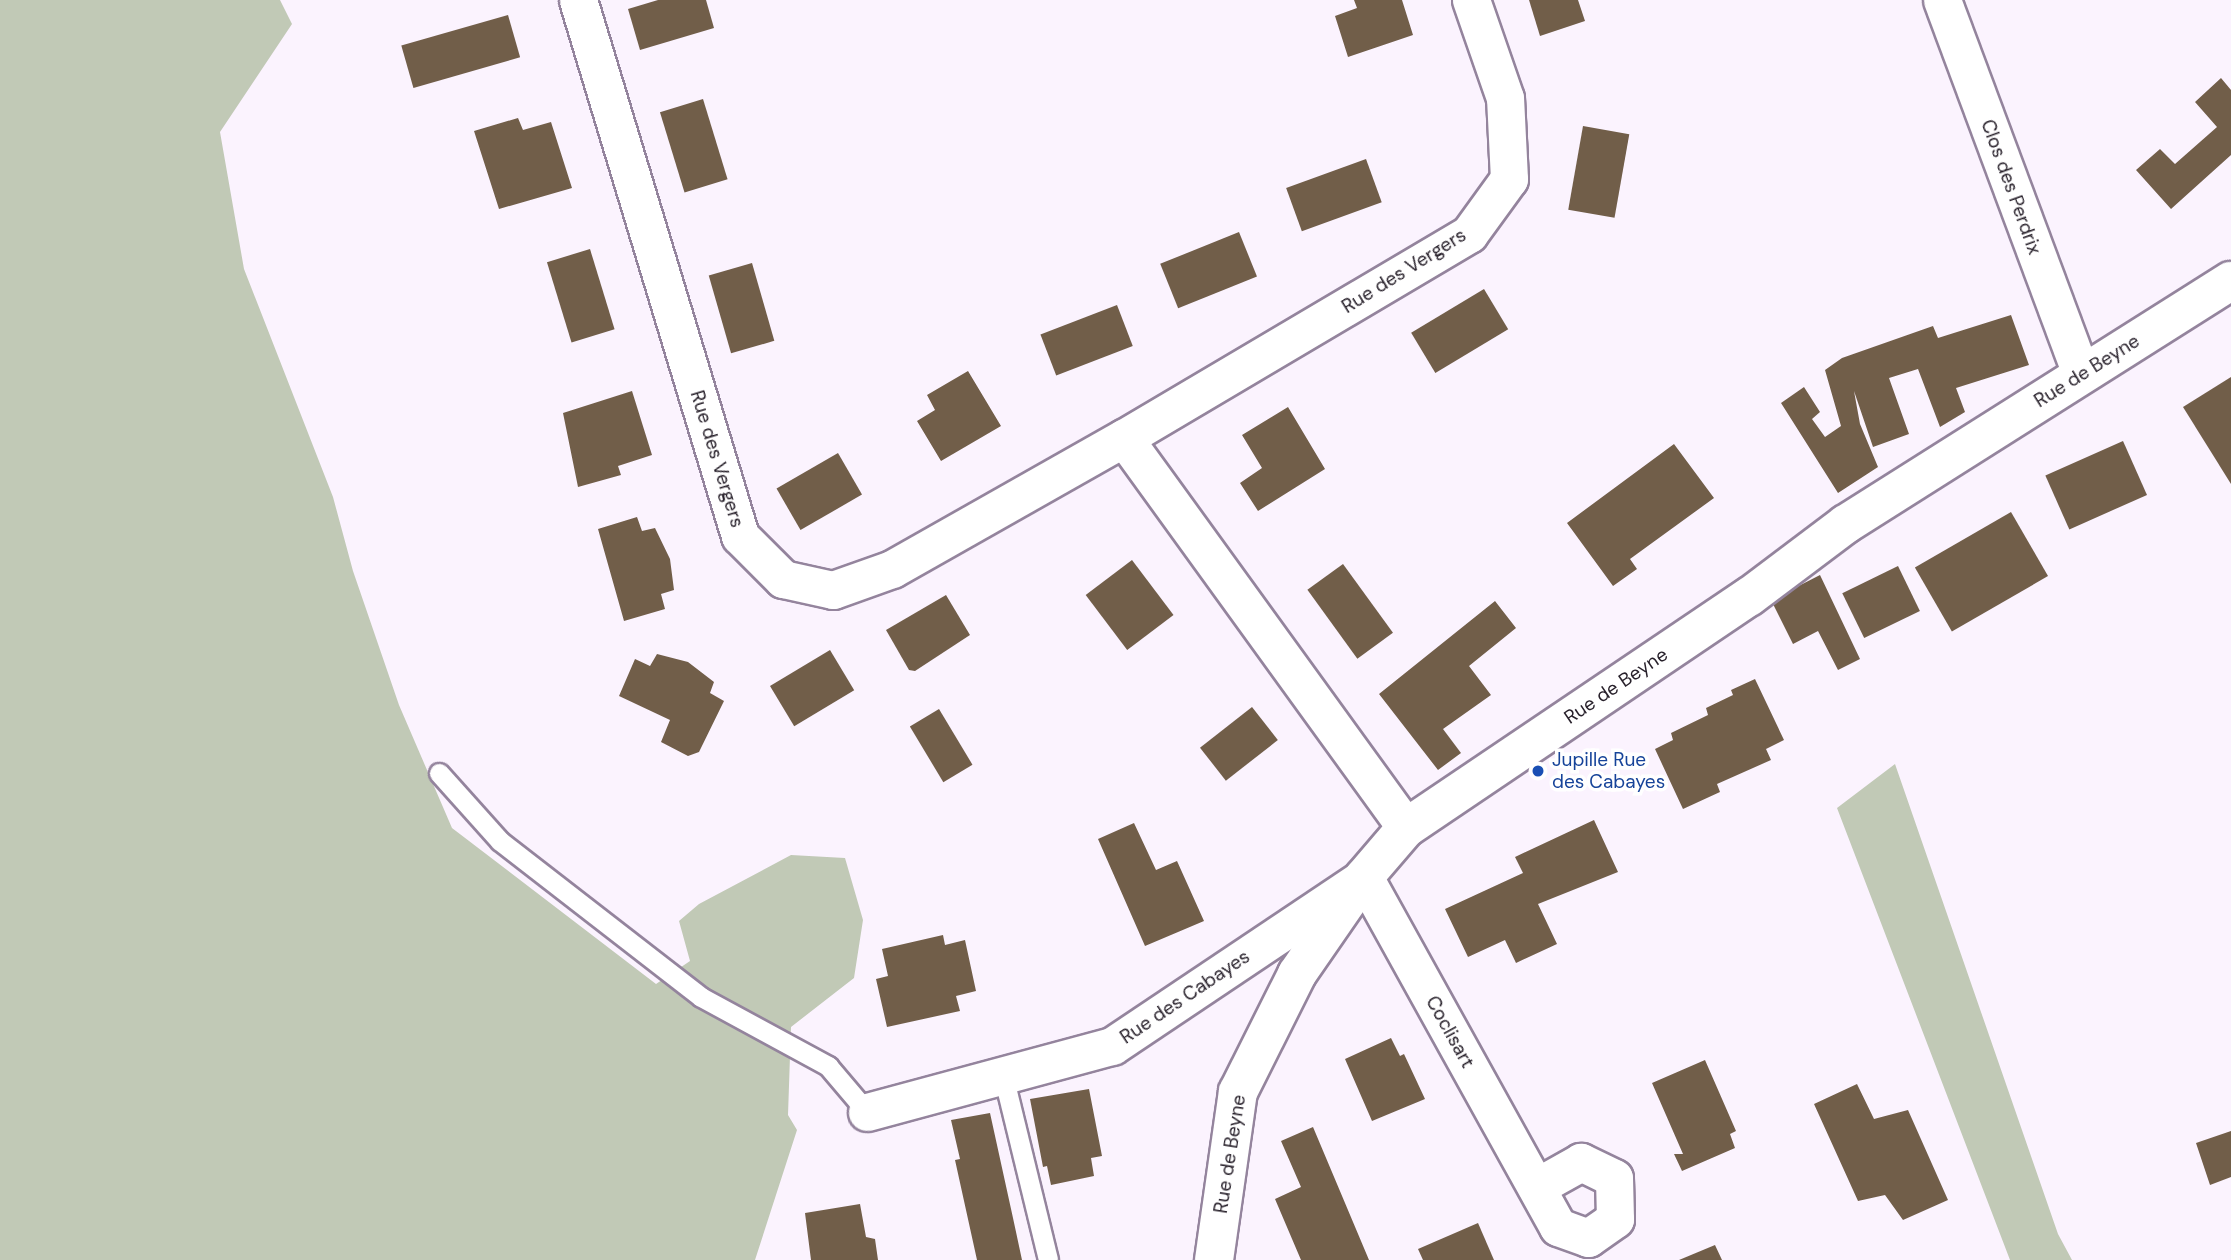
<!DOCTYPE html>
<html>
<head>
<meta charset="utf-8">
<style>
	body { margin:0 }
	#map { position:relative; width:2231px; height:1260px; overflow:hidden; background:#fbf3fe; font-family:"DM Sans",sans-serif }
	div>[style] { position:absolute }
	.green>* { inset:0; background:#c1c9b6 }
	.building>* { inset:0; background:#715e49; transform-origin:0 0 }
	.roads { filter:drop-shadow(2px 0 #94849d) drop-shadow(-2px 0 #94849d) drop-shadow(0 2px #94849d) drop-shadow(0 -2px #94849d) }
	.lane>* { height:19px; margin:-9.5px; padding:0 9.5px; transform-origin:9.5px; border-radius:9.5px; background:#fff }
	.street>* { height:37px; margin:-18.5px; padding:0 18.5px; transform-origin:18.5px; border-radius:18.5px; background:#fff }
	.secondary>* { height:38px; margin:-19px; padding:0 19px; transform-origin:19px; border-radius:19px; background:#fff }
	.dots>* { width:19px; height:19px; translate:-50% -50%; box-sizing:border-box; border:4px solid #fff; border-radius:50% }
	span { translate:-50% -50%; white-space:nowrap; text-align:center; line-height:1.15; -webkit-text-stroke:7px #fff; paint-order:stroke }
	.street-label { font-size:19px; color:#28212b }
	.transit-label { font-size:19px; color:#164399 }
	.left { translate:0 -50%; text-align:left }
</style>
</head>
<body>
<div id="map">
	<div class="green">
		<div style="clip-path:polygon(0 0,280px 0,292px 24px,220px 132px,244px 269px,333px 497px,353px 571px,399px 705px,452px 828px,656px 984px,690px 961px,679px 921px,699px 904px,791px 855px,845px 858px,863px 920px,854px 978px,791px 1027px,788px 1115px,797px 1130px,755px 1260px,0 1260px)"></div>
		<div style="clip-path:polygon(1895px 764px,2058px 1234px,2072px 1260px,2010px 1260px,1837px 808px)"></div>
	</div>
	<div class="building">
		<div style="clip-path:polygon(658px 0,706px 0,714px 28px,640px 50px,628px 9px)"></div>
		<div style="clip-path:polygon(1354px 0,1402px 0,1413px 35px,1348px 57px,1335px 16px,1357px 8px)"></div>
		<div style="clip-path:polygon(1529px 0,1578px 0,1585px 21px,1540px 36px)"></div>
		<div style="left:508px;top:15px;width:44px;height:111px;rotate:74deg"></div>
		<div style="clip-path:polygon(2221px 78px,2231px 90px,2231px 155px,2171px 209px,2136px 170px,2160px 149px,2175px 164px,2217px 127px,2195px 102px)"></div>
		<div style="left:703px;top:99px;width:84px;height:45px;rotate:73deg"></div>
		<div style="clip-path:polygon(518px 118px,523px 130px,551px 122px,572px 188px,499px 209px,474px 131px)"></div>
		<div style="left:1583px;top:126px;width:47px;height:85px;rotate:10deg"></div>
		<div style="left:1366px;top:159px;width:46px;height:85px;rotate:70deg"></div>
		<div style="left:1239px;top:232px;width:48px;height:85px;rotate:68deg"></div>
		<div style="left:590px;top:249px;width:84px;height:45px;rotate:73deg"></div>
		<div style="left:752px;top:263px;width:81px;height:45px;rotate:74deg"></div>
		<div style="left:1484px;top:289px;width:47px;height:85px;rotate:59deg"></div>
		<div style="left:1117px;top:305px;width:44px;height:82px;rotate:69deg"></div>
		<div style="clip-path:polygon(2011px 315px,2029px 365px,1956px 388px,1965px 412px,1940px 427px,1918px 369px,1889px 378px,1909px 434px,1873px 447px,1854px 391px,1860px 424px,1878px 467px,1838px 493px,1781px 403px,1804px 387px,1820px 412px,1812px 419px,1825px 437px,1841px 426px,1825px 370px,1842px 358px,1933px 326px,1938px 338px)"></div>
		<div style="clip-path:polygon(968px 371px,1001px 426px,941px 461px,917px 421px,935px 410px,927px 395px)"></div>
		<div style="clip-path:polygon(2231px 377px,2231px 484px,2183px 407px)"></div>
		<div style="clip-path:polygon(632px 391px,652px 455px,618px 466px,621px 475px,578px 487px,563px 413px)"></div>
		<div style="clip-path:polygon(1288px 407px,1325px 469px,1258px 511px,1240px 483px,1262px 468px,1242px 435px)"></div>
		<div style="left:2123px;top:441px;width:59px;height:85px;rotate:66deg"></div>
		<div style="clip-path:polygon(1674px 444px,1714px 498px,1630px 559px,1637px 569px,1613px 586px,1567px 523px)"></div>
		<div style="left:838px;top:453px;width:48px;height:71px;rotate:60deg"></div>
		<div style="left:2011px;top:512px;width:74px;height:111px;rotate:60deg"></div>
		<div style="clip-path:polygon(637px 517px,642px 531px,655px 528px,670px 559px,674px 590px,661px 594px,665px 609px,624px 621px,598px 529px)"></div>
		<div style="left:1132px;top:560px;width:69px;height:58px;rotate:53deg"></div>
		<div style="left:1343px;top:564px;width:85px;height:44px;rotate:54deg"></div>
		<div style="left:1898px;top:566px;width:50px;height:62px;rotate:64deg"></div>
		<div style="clip-path:polygon(1820px 575px,1860px 659px,1838px 670px,1818px 631px,1793px 644px,1771px 600px)"></div>
		<div style="clip-path:polygon(946px 595px,970px 635px,915px 671px,909px 670px,886px 630px)"></div>
		<div style="clip-path:polygon(1495px 601px,1516px 628px,1469px 666px,1491px 695px,1443px 729px,1461px 753px,1438px 770px,1379px 694px)"></div>
		<div style="left:830px;top:650px;width:47px;height:70px;rotate:59deg"></div>
		<div style="clip-path:polygon(657px 654px,688px 662px,714px 682px,710px 693px,724px 701px,699px 752px,688px 756px,661px 742px,670px 720px,619px 696px,635px 659px,650px 666px)"></div>
		<div style="clip-path:polygon(1755px 679px,1784px 740px,1766px 749px,1771px 760px,1717px 784px,1720px 792px,1683px 809px,1655px 749px,1673px 740px,1671px 733px,1708px 715px,1706px 708px,1733px 695px,1731px 690px)"></div>
		<div style="left:1252px;top:707px;width:42px;height:66px;rotate:52deg"></div>
		<div style="left:939px;top:709px;width:65px;height:34px;rotate:59deg"></div>
		<div style="clip-path:polygon(1594px 820px,1618px 872px,1538px 904px,1557px 944px,1516px 963px,1505px 940px,1468px 957px,1445px 909px,1523px 873px,1515px 857px)"></div>
		<div style="clip-path:polygon(1134px 823px,1156px 870px,1177px 861px,1204px 921px,1145px 946px,1098px 839px)"></div>
		<div style="clip-path:polygon(943px 935px,945px 945px,965px 940px,976px 991px,956px 996px,960px 1011px,887px 1027px,876px 979px,888px 976px,882px 949px)"></div>
		<div style="clip-path:polygon(1391px 1038px,1400px 1056px,1404px 1054px,1425px 1099px,1372px 1121px,1345px 1059px)"></div>
		<div style="clip-path:polygon(1705px 1060px,1736px 1131px,1730px 1134px,1735px 1148px,1682px 1171px,1674px 1154px,1683px 1154px,1652px 1083px)"></div>
		<div style="clip-path:polygon(1857px 1084px,1874px 1119px,1908px 1110px,1948px 1200px,1903px 1220px,1885px 1195px,1858px 1201px,1814px 1104px)"></div>
		<div style="clip-path:polygon(1089px 1089px,1102px 1156px,1091px 1158px,1094px 1176px,1051px 1185px,1047px 1166px,1043px 1167px,1030px 1099px)"></div>
		<div style="clip-path:polygon(990px 1113px,1013px 1218px,1022px 1260px,977px 1260px,955px 1160px,960px 1159px,951px 1120px)"></div>
		<div style="clip-path:polygon(1313px 1127px,1369px 1260px,1301px 1260px,1275px 1199px,1301px 1187px,1281px 1141px)"></div>
		<div style="clip-path:polygon(2231px 1131px,2231px 1177px,2210px 1185px,2196px 1143px)"></div>
		<div style="clip-path:polygon(860px 1204px,866px 1237px,875px 1239px,878px 1260px,811px 1260px,805px 1213px)"></div>
		<div style="clip-path:polygon(1478px 1223px,1494px 1260px,1423px 1260px,1418px 1249px)"></div>
		<div style="clip-path:polygon(1715px 1245px,1722px 1260px,1679px 1260px)"></div>
	</div>
	<div class="roads">
		<div class="lane">
			<div style="left:439px;top:773px;width:91px;rotate:48.1deg"></div>
			<div style="left:500px;top:841px;width:254px;rotate:37.8deg"></div>
			<div style="left:701px;top:997px;width:145px;rotate:28.5deg"></div>
			<div style="left:828px;top:1066px;width:60px;rotate:49.7deg"></div>
			<div style="left:1003px;top:1075px;width:190px;rotate:76.3deg"></div>
		</div>
		<div class="street">
			<div style="left:578px;top:0;width:560px;rotate:73.18deg"></div>
			<div style="left:740px;top:536px;width:61px;rotate:45deg"></div>
			<div style="left:783px;top:579px;width:51px;rotate:12.4deg"></div>
			<div style="left:833px;top:590px;width:63px;rotate:-19.6deg"></div>
			<div style="left:892px;top:569px;width:266px;rotate:-29.5deg"></div>
			<div style="left:1124px;top:438px;width:401px;rotate:-30.6deg"></div>
			<div style="left:1469px;top:234px;width:68px;rotate:-54deg"></div>
			<div style="left:1509px;top:179px;width:81px;rotate:-92.8deg"></div>
			<div style="left:1505px;top:98px;width:104px;rotate:-109.1deg"></div>
			<div style="left:1942px;top:0;width:399px;rotate:69.6deg"></div>
			<div style="left:1124px;top:438px;width:481px;rotate:54.1deg"></div>
			<div style="left:867px;top:1112px;width:254px;rotate:-15.1deg"></div>
			<div style="left:1112px;top:1046px;width:303px;rotate:-33.8deg"></div>
			<div style="left:1364px;top:877px;width:400px;rotate:61deg"></div>
			<div style="left:1558px;top:1227px;width:32px;rotate:20deg"></div>
			<div style="left:1588px;top:1238px;width:33px;rotate:-35deg"></div>
			<div style="left:1615px;top:1219px;width:41px;rotate:-91.4deg"></div>
			<div style="left:1614px;top:1178px;width:37px;rotate:-154deg"></div>
			<div style="left:1581px;top:1162px;width:51px;rotate:150.9deg"></div>
		</div>
		<div class="secondary">
			<div style="left:1214px;top:1260px;width:170px;rotate:-81.9deg"></div>
			<div style="left:1238px;top:1092px;width:132px;rotate:-63.4deg"></div>
			<div style="left:1297px;top:974px;width:118px;rotate:-55.4deg"></div>
			<div style="left:1364px;top:877px;width:65px;rotate:-49.4deg"></div>
			<div style="left:1406px;top:828px;width:414px;rotate:-34deg"></div>
			<div style="left:1749px;top:597px;width:121px;rotate:-37deg"></div>
			<div style="left:1846px;top:524px;width:455px;rotate:-32.3deg"></div>
		</div>
	</div>
	<div class="dots">
		<div style="left:1538px;top:771px;background:#1a4fb4"></div>
	</div>
	<div class="street-label">
		<span style="left:2011px;top:187px;rotate:70deg">Clos des Perdrix</span>
		<span style="left:1404px;top:271px;rotate:-32deg">Rue des Vergers</span>
		<span style="left:2087px;top:371px;rotate:-32deg">Rue de Beyne</span>
		<span style="left:717px;top:459px;rotate:73deg">Rue des Vergers</span>
		<span style="left:1616px;top:686px;rotate:-34deg">Rue de Beyne</span>
		<span style="left:1185px;top:997px;rotate:-34deg">Rue des Cabayes</span>
		<span style="left:1450px;top:1032px;rotate:61deg">Coclisart</span>
		<span style="left:1230px;top:1154px;rotate:-81deg">Rue de Beyne</span>
	</div>
	<div class="transit-label">
		<span class="left" style="left:1552px;top:771px">Jupille Rue<br>des Cabayes</span>
	</div>
</div>
</body>
</html>
